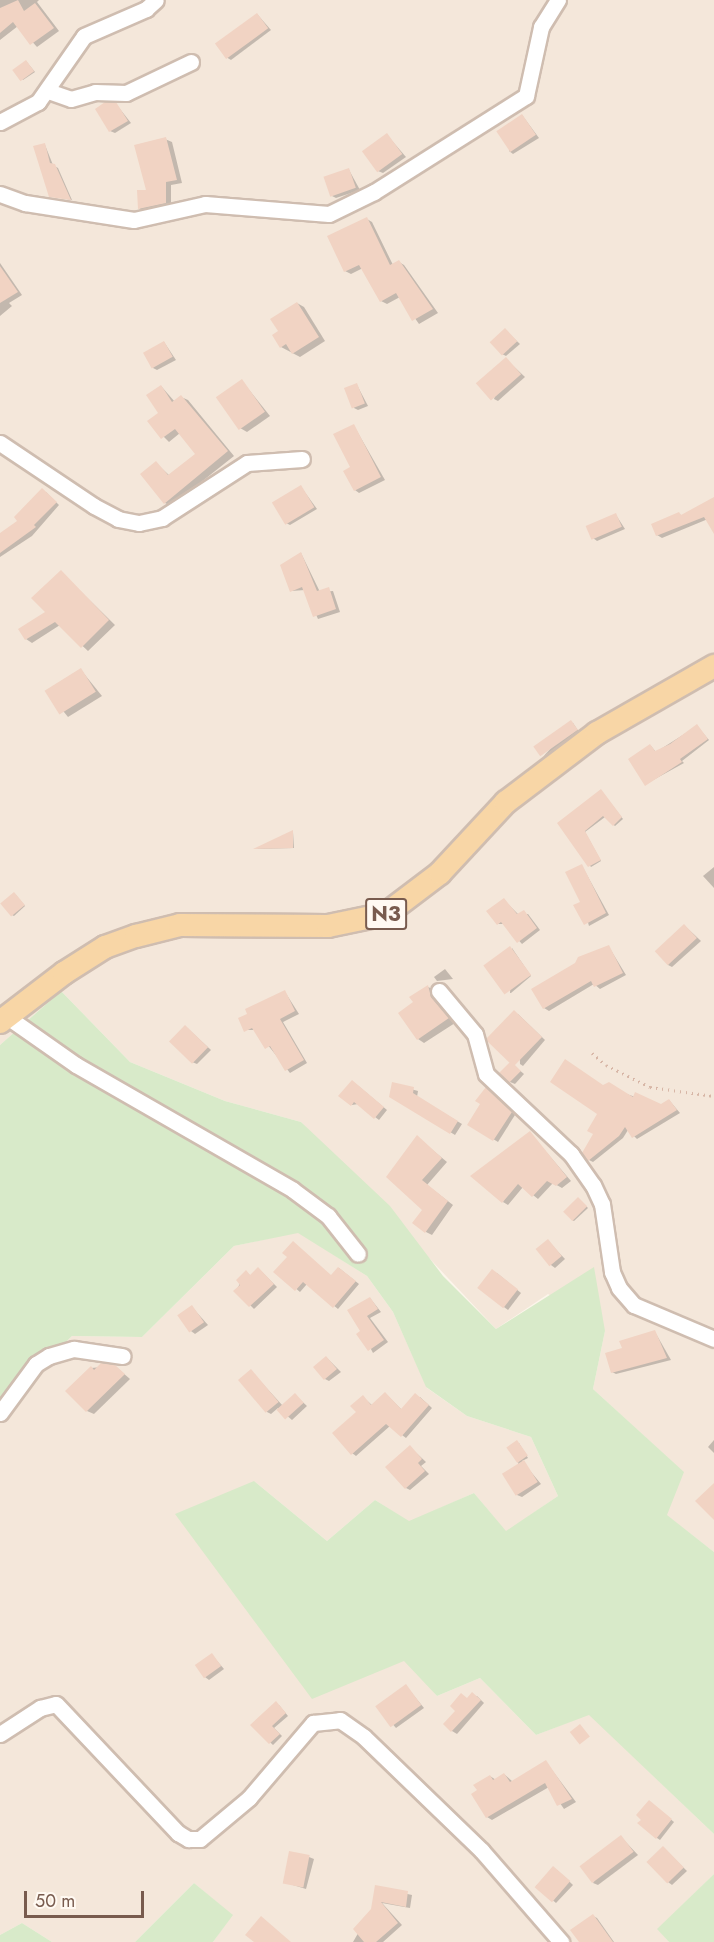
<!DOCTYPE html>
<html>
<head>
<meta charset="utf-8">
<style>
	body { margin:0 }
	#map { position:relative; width:714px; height:1942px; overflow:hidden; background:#fcf5eb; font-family:Jost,sans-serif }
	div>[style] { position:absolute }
	.residential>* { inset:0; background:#f4e7da }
	.green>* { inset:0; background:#d8eac9 }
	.shadow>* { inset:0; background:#0003 }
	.building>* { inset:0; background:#f1d3c3; transform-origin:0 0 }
	.path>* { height:3px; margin-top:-1.5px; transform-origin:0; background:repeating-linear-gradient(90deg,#d7b6a6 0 1.5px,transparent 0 6px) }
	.roads { filter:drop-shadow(2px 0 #cfbdb0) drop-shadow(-2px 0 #cfbdb0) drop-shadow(0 2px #cfbdb0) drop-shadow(0 -2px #cfbdb0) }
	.street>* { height:15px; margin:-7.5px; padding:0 7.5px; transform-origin:7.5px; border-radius:7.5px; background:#fff }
	.primary>* { height:22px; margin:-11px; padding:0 11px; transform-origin:11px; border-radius:11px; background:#f8d6a6 }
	span { translate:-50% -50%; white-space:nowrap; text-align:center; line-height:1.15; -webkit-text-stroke:6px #fff9f2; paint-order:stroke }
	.shield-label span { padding:2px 4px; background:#fff9f2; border:2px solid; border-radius:4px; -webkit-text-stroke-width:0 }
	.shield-label { font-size:21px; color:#785b4e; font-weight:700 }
	.scale { position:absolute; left:24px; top:1891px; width:120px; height:27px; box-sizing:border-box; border:3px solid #785b4e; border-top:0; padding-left:8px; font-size:18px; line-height:21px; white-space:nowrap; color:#785b4e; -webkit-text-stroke:4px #fff9f2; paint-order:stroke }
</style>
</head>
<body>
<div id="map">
	<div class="residential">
		<div style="clip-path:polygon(0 0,714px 0,714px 1552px,666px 1515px,683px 1472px,593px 1389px,605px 1331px,548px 1294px,496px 1329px,301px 1122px,225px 1101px,130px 1062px,61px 991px,0 1045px)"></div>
		<div style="clip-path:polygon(298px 1232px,367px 1276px,393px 1312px,427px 1388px,467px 1416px,531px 1437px,558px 1496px,506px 1532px,474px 1493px,409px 1522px,375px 1500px,327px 1541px,254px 1481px,437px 1696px,480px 1678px,536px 1735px,589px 1714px,714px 1834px,714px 1874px,658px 1929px,669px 1942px,213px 1942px,232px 1915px,194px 1883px,135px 1942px,52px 1942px,22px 1923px,0 1935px,0 1406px,72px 1336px,142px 1337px,234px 1246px)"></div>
	</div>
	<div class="green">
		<div style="clip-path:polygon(61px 991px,130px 1062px,225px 1101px,301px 1122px,390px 1206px,443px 1276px,496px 1329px,594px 1267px,605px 1331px,593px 1389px,684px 1472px,667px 1515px,714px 1552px,714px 1834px,589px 1715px,536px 1735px,480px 1678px,437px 1696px,404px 1661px,312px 1699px,175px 1514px,254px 1481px,327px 1541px,375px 1500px,409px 1521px,474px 1493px,506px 1531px,558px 1496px,531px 1437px,467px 1416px,426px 1387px,393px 1312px,367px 1276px,298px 1233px,234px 1246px,142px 1337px,72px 1336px,0 1406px,0 1045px)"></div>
		<div style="clip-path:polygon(714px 1874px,714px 1942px,669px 1942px,657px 1929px)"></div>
		<div style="clip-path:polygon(194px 1883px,233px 1915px,213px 1942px,135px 1942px)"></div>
		<div style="clip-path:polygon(22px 1923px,52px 1942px,0 1942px,0 1935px)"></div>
	</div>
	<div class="shadow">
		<div style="clip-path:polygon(0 0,39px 0,37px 2px,59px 31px,37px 47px,18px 26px,0 40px)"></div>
		<div style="clip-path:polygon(257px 14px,271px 30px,231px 60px,226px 57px,216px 44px)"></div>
		<div style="clip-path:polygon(26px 61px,35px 72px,23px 80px,22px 79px)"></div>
		<div style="clip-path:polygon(116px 104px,131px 123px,115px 133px,110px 131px)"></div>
		<div style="clip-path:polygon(522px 115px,539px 138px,513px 154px,509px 151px)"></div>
		<div style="clip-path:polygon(387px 135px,406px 157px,383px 173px,378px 171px)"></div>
		<div style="clip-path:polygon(165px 139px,172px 142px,182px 183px,171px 185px,171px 206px,145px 212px,139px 208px)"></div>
		<div style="clip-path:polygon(45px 145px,53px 165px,58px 168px,72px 200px,50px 196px)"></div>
		<div style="clip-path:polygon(349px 170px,360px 190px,336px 198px,332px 196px)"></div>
		<div style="clip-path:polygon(367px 219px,372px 222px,393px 265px,399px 262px,404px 265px,438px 313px,419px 324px,400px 297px,387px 304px,381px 301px,363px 268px,351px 274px,345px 271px)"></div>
		<div style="clip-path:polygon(0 263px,22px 295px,9px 303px,12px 306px,0 316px)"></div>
		<div style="clip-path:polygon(297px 303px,304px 307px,325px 341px,300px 357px,281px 347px,280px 332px)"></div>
		<div style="clip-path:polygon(505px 330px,520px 344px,506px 356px,502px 354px)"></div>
		<div style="clip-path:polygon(164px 342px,176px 360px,157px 370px,153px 368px)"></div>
		<div style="clip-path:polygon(506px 359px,525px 377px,498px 401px,494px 399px)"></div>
		<div style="clip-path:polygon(242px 381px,270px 416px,247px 432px,240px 428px)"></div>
		<div style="clip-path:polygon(357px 385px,368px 406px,358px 410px,354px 408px)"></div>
		<div style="clip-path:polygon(161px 386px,175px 402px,181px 397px,188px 400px,234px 456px,171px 506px,165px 503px,156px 463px,170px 476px,197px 454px,180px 433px,169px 442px,149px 422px,160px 413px)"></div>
		<div style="clip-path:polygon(354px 426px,385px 480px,359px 493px,355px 490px,352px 468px)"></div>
		<div style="clip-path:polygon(301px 487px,317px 509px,290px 525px,286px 523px)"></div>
		<div style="clip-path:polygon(46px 492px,59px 505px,32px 536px,0 557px,0 534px,19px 522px)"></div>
		<div style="clip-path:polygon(714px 498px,714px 526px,708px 519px,662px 538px,657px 535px,679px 514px,683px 516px)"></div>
		<div style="clip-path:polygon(616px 515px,625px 529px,597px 541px,593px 538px)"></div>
		<div style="clip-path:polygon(301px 553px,320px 592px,333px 591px,340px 612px,318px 619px,305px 590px,291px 591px)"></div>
		<div style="clip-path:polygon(61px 572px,115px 625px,88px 651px,60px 625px,32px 643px,26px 639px,48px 612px)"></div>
		<div style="clip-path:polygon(81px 670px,102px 696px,68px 717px,47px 691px)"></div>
		<div style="clip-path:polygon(573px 723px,579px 732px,543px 757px)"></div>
		<div style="clip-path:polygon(697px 726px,709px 740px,682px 761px,684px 763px,646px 784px,651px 746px,656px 752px)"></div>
		<div style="clip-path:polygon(602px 792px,623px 819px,615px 826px,605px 817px,585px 832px,601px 861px,591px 867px,559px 823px)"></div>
		<div style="clip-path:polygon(293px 832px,294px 848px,256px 849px)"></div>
		<div style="clip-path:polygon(582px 866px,609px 915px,589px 926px,582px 902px)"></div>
		<div style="clip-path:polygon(714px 867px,714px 888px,703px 876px)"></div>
		<div style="clip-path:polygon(16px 895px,25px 906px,14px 916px,12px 915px)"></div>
		<div style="clip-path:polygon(504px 900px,519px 915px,528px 914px,540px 930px,522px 944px,504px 924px,498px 924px)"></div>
		<div style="clip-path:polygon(685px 926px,701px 941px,672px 967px,668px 965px)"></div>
		<div style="clip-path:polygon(609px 947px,626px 975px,600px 989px,594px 984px,549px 1011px,544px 1008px)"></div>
		<div style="clip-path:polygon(512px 948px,531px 976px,511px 993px,510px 993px)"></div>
		<div style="clip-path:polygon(445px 969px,453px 979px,437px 981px,434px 977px)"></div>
		<div style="clip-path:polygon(428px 987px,435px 990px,438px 1002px,455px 1023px,424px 1043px,418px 1039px)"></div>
		<div style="clip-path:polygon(285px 992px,299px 1014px,283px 1022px,307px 1063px,290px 1073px,256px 1030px,245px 1030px)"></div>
		<div style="clip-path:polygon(518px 1014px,545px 1040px,523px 1066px,520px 1064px)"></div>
		<div style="clip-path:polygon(185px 1026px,211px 1050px,197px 1064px,192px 1062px)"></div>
		<div style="clip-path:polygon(511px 1063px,524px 1074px,515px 1084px,510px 1082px)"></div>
		<div style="clip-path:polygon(356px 1084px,387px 1110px,379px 1120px,358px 1104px,352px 1105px)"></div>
		<div style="clip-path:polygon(393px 1084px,418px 1091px,417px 1097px,462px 1124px,455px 1135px,391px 1096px)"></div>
		<div style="clip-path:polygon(604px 1086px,661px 1106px,669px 1100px,680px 1113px,637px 1139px,628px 1130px,623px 1138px,593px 1162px,589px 1160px)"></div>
		<div style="clip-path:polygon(490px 1091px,515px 1115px,498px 1142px,469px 1124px)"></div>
		<div style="clip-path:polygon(530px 1133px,571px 1181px,562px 1188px,553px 1183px,538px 1199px,523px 1187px,508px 1205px,503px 1202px)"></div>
		<div style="clip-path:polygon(417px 1137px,447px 1162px,427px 1185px,453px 1205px,432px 1235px,426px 1232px)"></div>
		<div style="clip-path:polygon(580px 1200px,588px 1208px,574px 1221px,572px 1220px)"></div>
		<div style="clip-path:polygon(548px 1241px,565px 1259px,555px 1268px,551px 1265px)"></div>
		<div style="clip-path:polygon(339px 1268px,359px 1284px,338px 1309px,307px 1284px,300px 1292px,275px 1271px,332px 1276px)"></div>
		<div style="clip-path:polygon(259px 1269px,277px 1287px,254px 1309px,236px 1291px,246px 1272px,251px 1276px)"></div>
		<div style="clip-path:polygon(497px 1273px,521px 1293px,508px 1310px,504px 1307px)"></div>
		<div style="clip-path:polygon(370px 1298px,381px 1312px,370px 1318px,388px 1342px,373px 1353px,362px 1332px)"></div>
		<div style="clip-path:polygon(192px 1307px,208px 1325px,195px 1334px,191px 1331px)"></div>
		<div style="clip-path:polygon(655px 1332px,671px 1360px,616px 1374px,612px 1372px,624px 1349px)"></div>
		<div style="clip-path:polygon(326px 1357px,341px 1372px,329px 1381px,325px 1379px)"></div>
		<div style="clip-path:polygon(115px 1366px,130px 1379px,94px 1414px,87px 1411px,91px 1368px)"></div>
		<div style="clip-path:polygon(251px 1371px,283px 1406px,295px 1395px,307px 1406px,292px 1420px,278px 1408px,271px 1414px,267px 1412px)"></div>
		<div style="clip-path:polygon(386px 1394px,402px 1410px,420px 1397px,432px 1408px,406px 1438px,390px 1426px,356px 1456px,352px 1453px,363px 1397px,373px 1406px)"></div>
		<div style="clip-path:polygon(714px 1440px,714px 1453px,708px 1447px)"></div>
		<div style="clip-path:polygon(519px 1443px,528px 1458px,522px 1461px,541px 1484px,522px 1497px,517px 1495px)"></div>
		<div style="clip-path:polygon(410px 1447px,426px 1462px,421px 1466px,429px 1474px,410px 1490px,406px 1488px)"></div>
		<div style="clip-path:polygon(212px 1655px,224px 1669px,209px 1680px,205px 1677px)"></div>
		<div style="clip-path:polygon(406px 1686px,424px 1708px,396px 1728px,377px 1706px)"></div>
		<div style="clip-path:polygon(477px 1696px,484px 1703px,457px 1734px,452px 1731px,445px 1724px,468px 1699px)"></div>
		<div style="clip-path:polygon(279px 1705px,288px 1716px,274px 1728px,282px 1736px,273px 1745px,252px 1725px)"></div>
		<div style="clip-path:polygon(546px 1762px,576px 1802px,564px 1809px,549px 1787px,492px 1820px,487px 1817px,490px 1776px,496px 1780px,504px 1774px,513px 1782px)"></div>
		<div style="clip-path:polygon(652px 1804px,674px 1822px,660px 1840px,657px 1838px)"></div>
		<div style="clip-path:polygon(621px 1837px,638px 1855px,598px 1885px,593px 1883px)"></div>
		<div style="clip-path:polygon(663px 1848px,687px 1871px,672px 1885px,668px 1882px)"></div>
		<div style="clip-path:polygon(309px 1857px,314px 1859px,306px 1889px,283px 1882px)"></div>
		<div style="clip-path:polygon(557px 1870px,573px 1885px,556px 1903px,536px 1886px)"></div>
		<div style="clip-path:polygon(376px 1887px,412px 1895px,410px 1908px,382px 1903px,402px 1925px,383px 1942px,353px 1942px,372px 1909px)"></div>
		<div style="clip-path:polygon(593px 1916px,597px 1918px,614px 1942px,581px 1942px)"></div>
	</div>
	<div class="building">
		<div style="clip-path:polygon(18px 0,24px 11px,35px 3px,54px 28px,30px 45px,13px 22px,0 33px,0 8px)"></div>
		<div style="left:257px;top:13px;width:19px;height:52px;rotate:54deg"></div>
		<div style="left:26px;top:60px;width:14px;height:17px;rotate:54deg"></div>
		<div style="clip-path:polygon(105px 102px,116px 102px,128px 121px,109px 132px,95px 109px)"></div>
		<div style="left:522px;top:114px;width:25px;height:31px;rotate:56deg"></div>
		<div style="left:387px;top:133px;width:26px;height:31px;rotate:54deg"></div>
		<div style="clip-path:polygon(166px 137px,177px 180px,166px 182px,166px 203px,138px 209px,137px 190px,146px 190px,134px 145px)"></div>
		<div style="clip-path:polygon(45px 143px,50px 163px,55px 164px,71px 200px,49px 197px,33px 146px)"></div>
		<div style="left:349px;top:168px;width:21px;height:27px;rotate:71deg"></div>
		<div style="clip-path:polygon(367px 217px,390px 265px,399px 260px,433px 309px,412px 321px,396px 293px,380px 302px,359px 265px,344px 272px,327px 236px)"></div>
		<div style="clip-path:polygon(0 266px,18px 292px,0 303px)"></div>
		<div style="clip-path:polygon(297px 302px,319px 337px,292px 354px,286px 344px,280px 348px,272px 335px,278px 331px,270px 319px)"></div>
		<div style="left:505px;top:328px;width:18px;height:21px;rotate:47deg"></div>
		<div style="left:164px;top:341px;width:18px;height:24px;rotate:61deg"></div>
		<div style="left:506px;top:357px;width:23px;height:40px;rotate:49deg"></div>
		<div style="left:242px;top:379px;width:40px;height:32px;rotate:55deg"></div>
		<div style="left:357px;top:383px;width:22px;height:14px;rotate:69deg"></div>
		<div style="clip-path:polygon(161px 385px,172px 402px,181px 395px,228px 451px,164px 504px,140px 474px,156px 461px,168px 475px,195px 454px,175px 429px,161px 439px,147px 421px,158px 413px,146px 395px)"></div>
		<div style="clip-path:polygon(354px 424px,381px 477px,354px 491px,343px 471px,350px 467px,333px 434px)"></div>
		<div style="left:301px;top:485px;width:26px;height:34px;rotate:59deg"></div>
		<div style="clip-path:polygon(42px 488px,57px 502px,34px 525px,36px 527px,0 553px,0 533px,17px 521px,14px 517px)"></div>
		<div style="clip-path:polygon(714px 497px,714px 534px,704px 517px,656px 536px,651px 524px,679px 512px,681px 515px)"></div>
		<div style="left:616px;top:513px;width:15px;height:33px;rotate:67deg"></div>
		<div style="clip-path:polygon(301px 552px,317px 591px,329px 587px,336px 609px,313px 617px,302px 587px,290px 592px,280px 565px)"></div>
		<div style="clip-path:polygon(61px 570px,109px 620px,81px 648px,55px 622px,25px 640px,18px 629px,45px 612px,31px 598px)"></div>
		<div style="left:81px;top:668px;width:28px;height:43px;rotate:58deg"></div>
		<div style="left:571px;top:720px;width:12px;height:46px;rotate:55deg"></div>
		<div style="clip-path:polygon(697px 724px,708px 739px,680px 759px,682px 762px,645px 786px,628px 759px,650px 744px,655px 751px,670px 744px)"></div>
		<div style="clip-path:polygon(601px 789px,622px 817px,613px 826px,603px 816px,585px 831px,601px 860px,588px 867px,557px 823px)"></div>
		<div style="clip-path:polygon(293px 830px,293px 848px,253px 849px)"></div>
		<div style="clip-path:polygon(582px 864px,606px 913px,584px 925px,573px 905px,580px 902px,565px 872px)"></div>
		<div style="left:14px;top:892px;width:17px;height:18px;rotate:50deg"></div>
		<div style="clip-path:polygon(504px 898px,517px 914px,524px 910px,537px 928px,517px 943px,501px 922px,497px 925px,486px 911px)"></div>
		<div style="left:684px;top:924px;width:19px;height:40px;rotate:47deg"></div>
		<div style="clip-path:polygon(609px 945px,623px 973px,594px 987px,591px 981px,543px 1009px,531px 989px,575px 963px,578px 957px)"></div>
		<div style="left:510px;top:946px;width:36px;height:33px;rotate:54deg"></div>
		<div style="clip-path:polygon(428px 985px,431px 997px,449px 1018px,417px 1040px,398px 1013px,413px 1002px,409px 997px)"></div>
		<div style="clip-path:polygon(285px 990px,295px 1011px,280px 1019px,304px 1060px,285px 1071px,270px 1046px,265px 1049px,252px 1028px,244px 1032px,238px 1018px,247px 1014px,245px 1009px)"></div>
		<div style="left:514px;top:1010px;width:39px;height:41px;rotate:44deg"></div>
		<div style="left:185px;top:1025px;width:32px;height:23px;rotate:44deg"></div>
		<div style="clip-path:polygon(565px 1059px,603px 1085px,609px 1082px,633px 1097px,635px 1092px,661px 1104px,669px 1099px,677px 1110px,632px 1138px,625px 1127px,619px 1136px,588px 1161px,582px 1153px,593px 1134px,587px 1131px,597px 1114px,550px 1082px)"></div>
		<div style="left:511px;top:1061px;width:14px;height:17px;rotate:45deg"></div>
		<div style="clip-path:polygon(352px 1080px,384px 1107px,374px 1119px,354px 1102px,351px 1106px,338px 1096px)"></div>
		<div style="clip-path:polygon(392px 1082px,414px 1087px,413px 1093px,458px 1121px,450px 1134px,389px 1097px)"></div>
		<div style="clip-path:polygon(486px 1087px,512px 1112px,493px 1141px,467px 1125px,480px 1104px,475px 1101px)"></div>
		<div style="clip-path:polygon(530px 1131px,567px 1177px,556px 1186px,547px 1181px,532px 1197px,518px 1184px,502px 1203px,470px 1176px)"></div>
		<div style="clip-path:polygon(417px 1135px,442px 1158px,422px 1180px,448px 1201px,425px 1233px,412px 1223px,422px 1210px,386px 1177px)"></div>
		<div style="left:578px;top:1197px;width:13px;height:21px;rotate:45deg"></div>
		<div style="left:548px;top:1239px;width:22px;height:16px;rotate:51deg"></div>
		<div style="clip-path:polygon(293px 1241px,331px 1275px,338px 1267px,356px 1281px,333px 1308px,303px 1282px,295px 1291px,273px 1272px,287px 1257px,282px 1253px)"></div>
		<div style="clip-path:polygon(258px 1267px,274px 1284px,249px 1307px,233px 1291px,240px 1285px,236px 1280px,246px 1270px,250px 1275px)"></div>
		<div style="left:492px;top:1269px;width:33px;height:24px;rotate:38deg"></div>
		<div style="clip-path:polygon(370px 1297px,378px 1309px,367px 1316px,384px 1340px,368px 1351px,356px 1334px,360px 1331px,347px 1310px)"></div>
		<div style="left:192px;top:1305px;width:21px;height:18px;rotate:55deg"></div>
		<div style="clip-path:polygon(655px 1330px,667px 1358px,611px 1373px,605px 1353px,622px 1348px,619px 1341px)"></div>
		<div style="left:326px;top:1356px;width:17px;height:17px;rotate:50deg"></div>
		<div style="clip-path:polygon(101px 1363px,115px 1365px,125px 1374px,86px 1412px,65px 1391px,91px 1366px,94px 1370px)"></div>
		<div style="left:251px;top:1369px;width:43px;height:17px;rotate:50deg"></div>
		<div style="clip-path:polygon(385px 1392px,401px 1409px,415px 1393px,429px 1405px,401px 1437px,386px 1424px,351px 1455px,332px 1433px,356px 1412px,350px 1406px,363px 1395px,371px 1405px)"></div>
		<div style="left:295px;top:1393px;width:13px;height:25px;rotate:48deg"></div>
		<div style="left:517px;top:1440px;width:19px;height:13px;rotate:55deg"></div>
		<div style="clip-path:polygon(410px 1445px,422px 1459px,418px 1463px,425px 1471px,405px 1489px,385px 1467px)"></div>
		<div style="left:524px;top:1460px;width:26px;height:26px;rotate:58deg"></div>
		<div style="clip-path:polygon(714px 1483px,714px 1520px,695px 1501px)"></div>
		<div style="left:212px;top:1653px;width:16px;height:21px;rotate:55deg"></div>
		<div style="left:406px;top:1684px;width:26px;height:38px;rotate:54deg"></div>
		<div style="clip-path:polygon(472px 1692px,481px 1700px,451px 1732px,443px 1724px,455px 1711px,450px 1706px,461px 1693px,467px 1698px)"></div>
		<div style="clip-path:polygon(276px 1701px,286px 1713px,272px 1726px,280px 1734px,269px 1744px,250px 1725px)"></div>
		<div style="left:580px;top:1724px;width:16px;height:13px;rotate:52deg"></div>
		<div style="clip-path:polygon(546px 1760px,572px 1799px,557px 1806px,545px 1783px,486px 1818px,471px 1794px,477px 1790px,473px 1785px,490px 1775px,493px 1780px,504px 1773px,510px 1782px)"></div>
		<div style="clip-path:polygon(649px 1800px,672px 1819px,656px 1839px,637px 1823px,641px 1820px,636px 1815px)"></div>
		<div style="left:621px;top:1835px;width:21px;height:52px;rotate:53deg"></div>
		<div style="left:663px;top:1846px;width:30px;height:23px;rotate:46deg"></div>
		<div style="left:289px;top:1851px;width:21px;height:33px;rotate:11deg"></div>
		<div style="left:553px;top:1866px;width:23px;height:28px;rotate:41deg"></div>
		<div style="clip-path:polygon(375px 1885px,408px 1891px,406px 1907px,381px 1902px,398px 1923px,376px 1942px,364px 1942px,353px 1929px,371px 1909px)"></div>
		<div style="clip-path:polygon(593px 1914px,613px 1942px,579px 1942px,570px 1930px)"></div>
		<div style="clip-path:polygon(261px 1916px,291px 1942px,254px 1942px,245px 1935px)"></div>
	</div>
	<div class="path">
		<div style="left:592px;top:1053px;width:18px;rotate:41deg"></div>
		<div style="left:606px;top:1065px;width:49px;rotate:26.6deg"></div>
		<div style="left:650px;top:1087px;width:65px;rotate:8deg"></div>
	</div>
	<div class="roads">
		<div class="street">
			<div style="left:48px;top:91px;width:24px;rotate:19deg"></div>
			<div style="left:71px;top:99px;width:25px;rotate:-16deg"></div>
			<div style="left:95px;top:92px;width:31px;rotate:2deg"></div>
			<div style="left:126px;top:93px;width:72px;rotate:-25.5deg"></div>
			<div style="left:0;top:122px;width:43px;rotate:-27.8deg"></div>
			<div style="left:38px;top:102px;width:80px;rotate:-55.1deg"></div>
			<div style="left:84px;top:36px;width:68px;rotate:-23.5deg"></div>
			<div style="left:146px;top:9px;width:13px;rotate:-42deg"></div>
			<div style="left:0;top:194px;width:27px;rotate:20deg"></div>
			<div style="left:25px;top:203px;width:110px;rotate:8.9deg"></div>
			<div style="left:134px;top:220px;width:73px;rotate:-12.7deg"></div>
			<div style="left:205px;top:204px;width:124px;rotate:4.6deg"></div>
			<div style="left:329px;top:214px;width:50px;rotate:-26.1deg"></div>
			<div style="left:374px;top:192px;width:180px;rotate:-32.3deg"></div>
			<div style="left:526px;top:96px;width:71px;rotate:-77.7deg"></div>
			<div style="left:541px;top:27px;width:32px;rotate:-58deg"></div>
			<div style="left:0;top:443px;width:113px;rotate:33.8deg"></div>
			<div style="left:94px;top:506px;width:27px;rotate:28deg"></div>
			<div style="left:118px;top:519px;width:21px;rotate:11deg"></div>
			<div style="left:139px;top:523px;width:24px;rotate:-12deg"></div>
			<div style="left:162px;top:518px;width:101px;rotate:-32.9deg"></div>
			<div style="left:247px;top:463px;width:55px;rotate:-4.2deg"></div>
			<div style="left:439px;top:991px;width:56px;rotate:50.1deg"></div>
			<div style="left:475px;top:1034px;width:41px;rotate:74.6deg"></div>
			<div style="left:486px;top:1074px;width:117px;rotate:43.3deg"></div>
			<div style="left:571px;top:1154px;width:38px;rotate:55deg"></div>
			<div style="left:593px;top:1185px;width:21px;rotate:65deg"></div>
			<div style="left:602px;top:1204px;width:69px;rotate:81.6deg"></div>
			<div style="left:612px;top:1272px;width:17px;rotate:66deg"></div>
			<div style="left:619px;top:1288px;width:23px;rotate:49deg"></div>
			<div style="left:634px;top:1305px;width:87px;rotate:23deg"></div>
			<div style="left:9px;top:1018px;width:82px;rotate:35deg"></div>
			<div style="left:76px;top:1065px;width:250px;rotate:29.9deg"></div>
			<div style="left:293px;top:1190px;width:44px;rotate:36.6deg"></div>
			<div style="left:328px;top:1216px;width:48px;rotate:51.7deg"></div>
			<div style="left:0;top:1413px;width:61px;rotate:-53.7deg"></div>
			<div style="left:36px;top:1364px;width:15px;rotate:-32deg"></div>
			<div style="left:49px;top:1356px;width:26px;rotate:-16deg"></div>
			<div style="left:74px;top:1349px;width:49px;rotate:8.3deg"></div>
			<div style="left:0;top:1734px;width:48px;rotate:-33deg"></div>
			<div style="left:40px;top:1708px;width:16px;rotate:-14deg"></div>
			<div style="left:56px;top:1704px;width:178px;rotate:46.6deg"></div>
			<div style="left:178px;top:1833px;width:12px;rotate:31deg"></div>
			<div style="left:188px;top:1839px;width:12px"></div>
			<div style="left:200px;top:1839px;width:64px;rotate:-39.9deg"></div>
			<div style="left:249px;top:1798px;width:99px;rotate:-49.5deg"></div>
			<div style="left:313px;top:1723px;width:27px;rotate:-6deg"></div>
			<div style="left:340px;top:1720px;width:29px;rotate:35deg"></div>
			<div style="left:364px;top:1737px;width:164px;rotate:44deg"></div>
			<div style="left:482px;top:1851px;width:121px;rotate:49deg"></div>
		</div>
		<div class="primary">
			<div style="left:0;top:1022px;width:81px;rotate:-37.4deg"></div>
			<div style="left:64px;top:973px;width:49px;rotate:-32.4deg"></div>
			<div style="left:105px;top:947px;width:33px;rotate:-20deg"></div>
			<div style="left:136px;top:936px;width:45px;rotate:-14deg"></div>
			<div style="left:180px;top:925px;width:148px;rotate:0.4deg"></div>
			<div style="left:328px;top:926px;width:59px;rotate:-11.7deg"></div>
			<div style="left:386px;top:914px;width:68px;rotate:-37.2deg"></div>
			<div style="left:440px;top:873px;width:97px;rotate:-47.1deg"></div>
			<div style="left:506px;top:802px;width:114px;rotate:-37.2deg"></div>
			<div style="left:597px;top:733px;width:135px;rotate:-29.8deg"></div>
		</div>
	</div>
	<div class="shield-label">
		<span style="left:386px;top:914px">N3</span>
	</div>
	<div class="scale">50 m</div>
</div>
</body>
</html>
